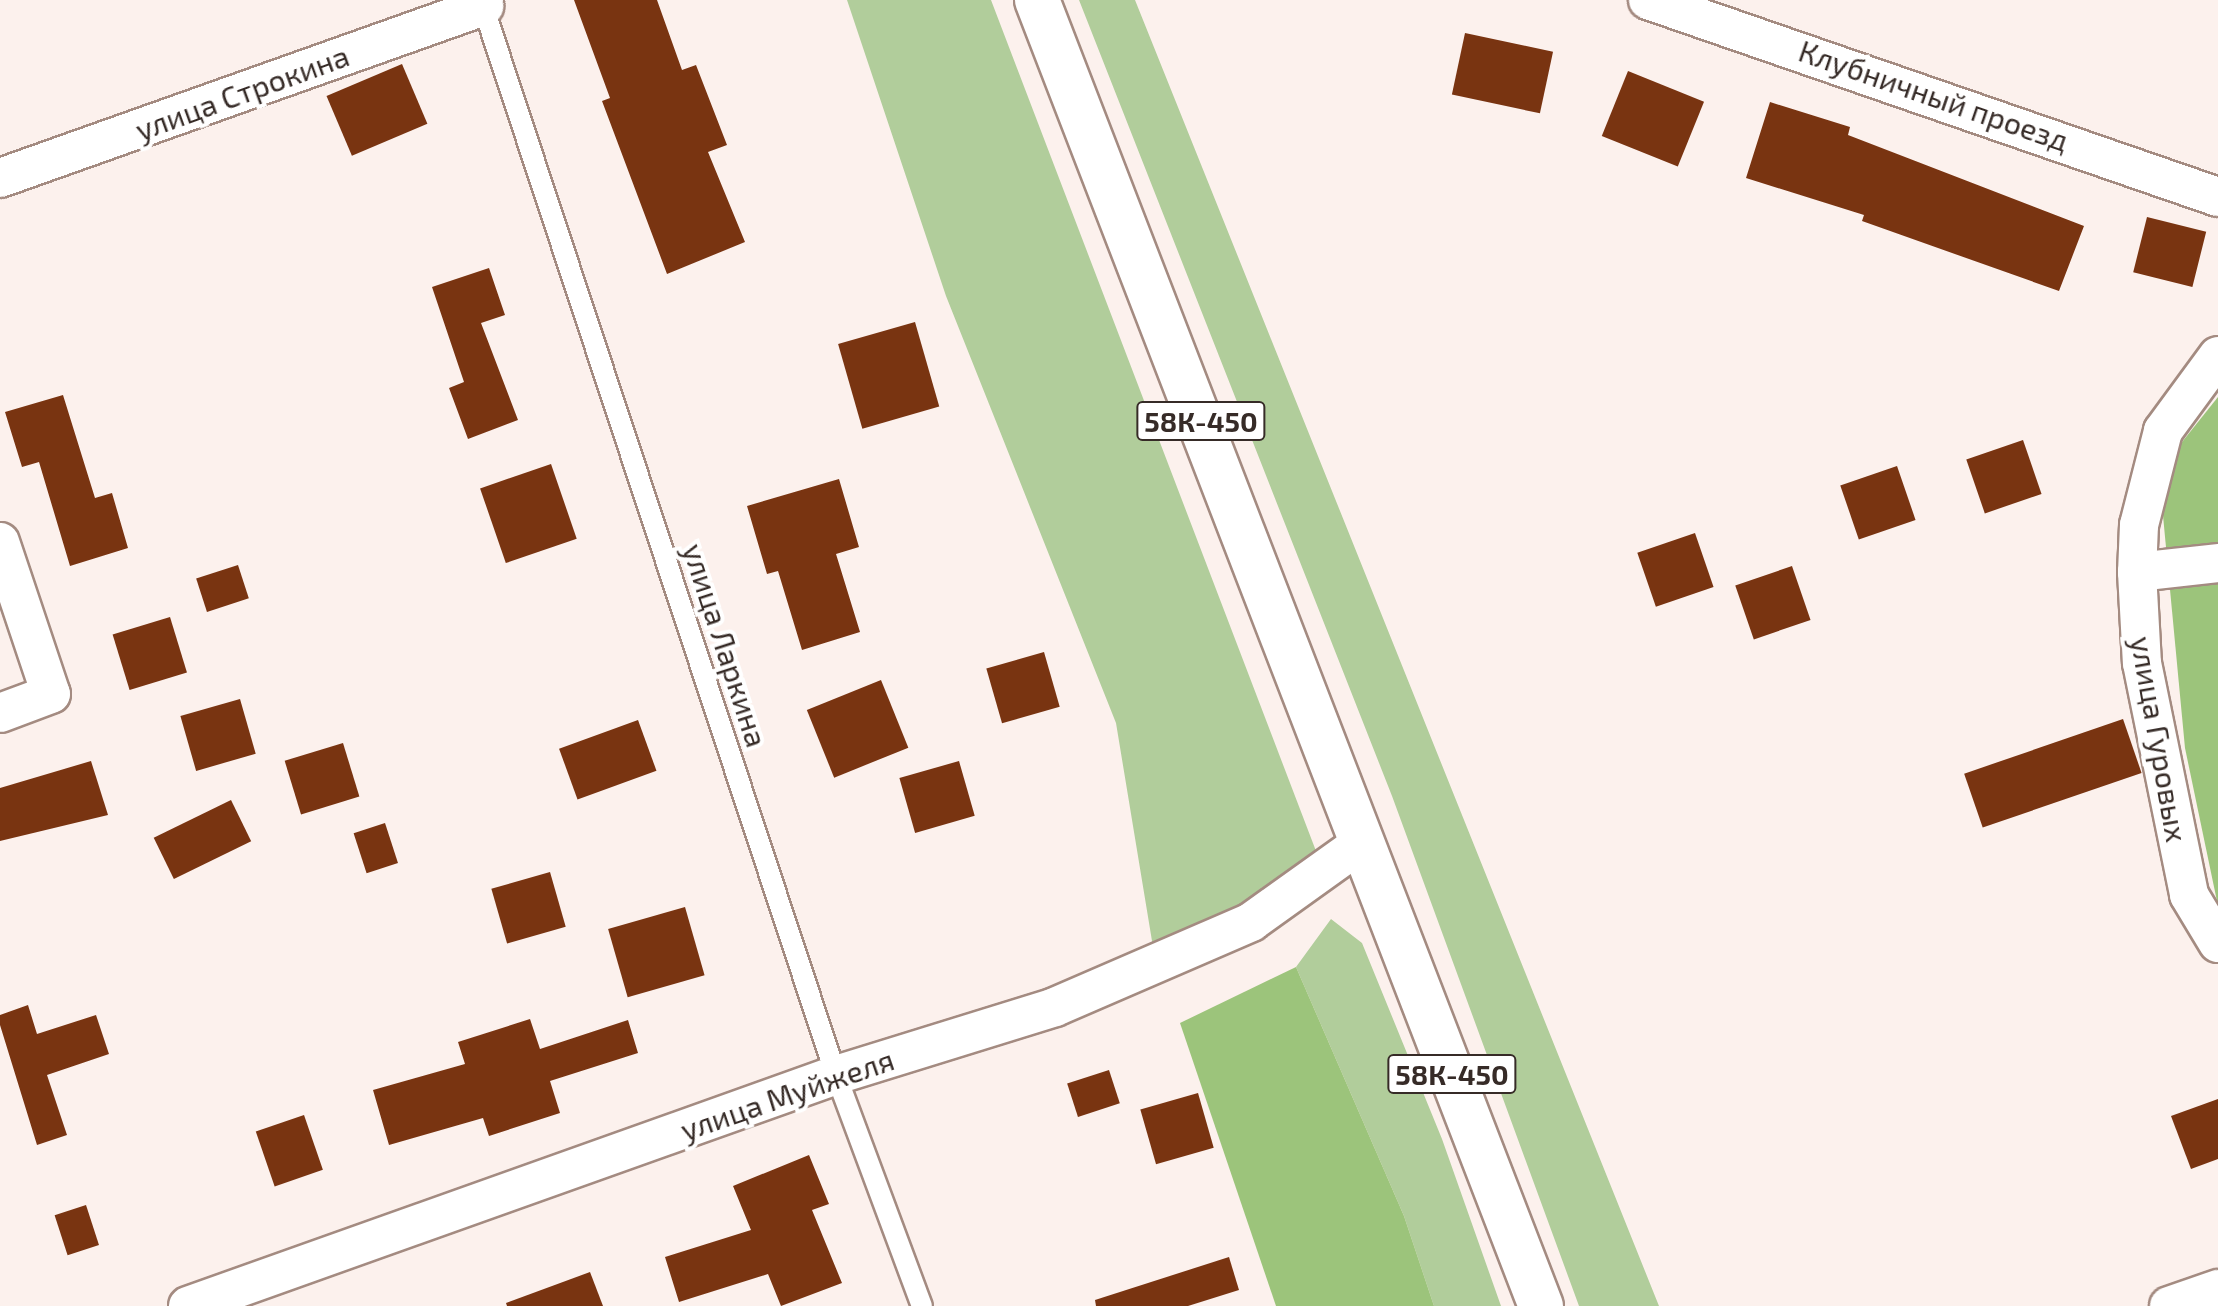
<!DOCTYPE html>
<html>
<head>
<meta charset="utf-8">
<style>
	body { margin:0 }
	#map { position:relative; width:2218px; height:1306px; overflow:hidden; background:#fcf1ed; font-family:"Exo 2",sans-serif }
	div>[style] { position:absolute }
	.green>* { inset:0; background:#b1cd9b }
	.forest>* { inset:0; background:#9cc47b }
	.building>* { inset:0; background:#793411; transform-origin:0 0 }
	.roads { filter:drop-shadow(2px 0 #a48b81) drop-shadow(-2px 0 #a48b81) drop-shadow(0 2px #a48b81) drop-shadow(0 -2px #a48b81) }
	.lane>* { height:20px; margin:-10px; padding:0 10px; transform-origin:10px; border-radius:10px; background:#fff }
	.street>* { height:38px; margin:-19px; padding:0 19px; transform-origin:19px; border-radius:19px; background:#fff }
	.highway>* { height:44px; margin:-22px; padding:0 22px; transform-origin:22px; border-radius:22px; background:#fff }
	span { translate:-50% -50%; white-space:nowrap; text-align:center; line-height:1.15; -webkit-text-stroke:8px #fff; paint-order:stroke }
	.shield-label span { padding:2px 6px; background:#fff; border:2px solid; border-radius:6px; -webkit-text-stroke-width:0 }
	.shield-label { font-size:28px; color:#362b27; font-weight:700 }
	.street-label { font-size:30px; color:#362b27 }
</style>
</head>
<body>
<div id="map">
	<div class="green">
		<div style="clip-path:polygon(847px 0,991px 0,1316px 851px,1248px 909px,1153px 947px,1116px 723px,946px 296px)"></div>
		<div style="clip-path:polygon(1079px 0,1135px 0,1659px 1306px,1579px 1306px,1392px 796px)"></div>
		<div style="clip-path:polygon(1331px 919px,1362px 943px,1442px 1139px,1501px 1306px,1434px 1306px,1404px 1216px,1296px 967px)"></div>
	</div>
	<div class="forest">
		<div style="clip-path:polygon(2218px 397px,2218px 906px,2185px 748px,2162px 505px,2174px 452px)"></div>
		<div style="clip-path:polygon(1296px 967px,1404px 1216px,1434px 1306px,1276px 1306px,1180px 1023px)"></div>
	</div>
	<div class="building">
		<div style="clip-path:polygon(574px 0,657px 0,682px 70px,696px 65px,727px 145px,708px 152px,745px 242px,667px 274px,602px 101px,610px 98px)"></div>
		<div style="left:1465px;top:33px;width:90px;height:63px;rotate:12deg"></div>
		<div style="left:402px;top:64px;width:65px;height:82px;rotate:67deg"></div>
		<div style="left:1628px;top:71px;width:82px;height:70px;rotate:22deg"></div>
		<div style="clip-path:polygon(1770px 102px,1850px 127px,1848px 135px,2084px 226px,2059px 291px,1862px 221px,1864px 215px,1746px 178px)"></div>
		<div style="left:2147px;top:217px;width:61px;height:57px;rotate:14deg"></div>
		<div style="clip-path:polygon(489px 268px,505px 315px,481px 323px,518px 420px,468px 439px,449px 388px,464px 382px,432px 287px)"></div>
		<div style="left:915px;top:322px;width:88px;height:80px;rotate:74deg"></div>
		<div style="clip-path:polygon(63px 395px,95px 498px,112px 493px,128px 548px,70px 566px,39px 462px,22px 467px,5px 412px)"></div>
		<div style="left:2023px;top:440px;width:57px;height:60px;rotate:71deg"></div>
		<div style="left:551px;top:464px;width:79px;height:75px;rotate:71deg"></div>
		<div style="left:1897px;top:466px;width:57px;height:60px;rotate:71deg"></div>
		<div style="clip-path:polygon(839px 479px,859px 547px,836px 554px,860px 632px,802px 650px,778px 571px,767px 574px,747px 506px)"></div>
		<div style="left:1695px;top:533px;width:57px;height:61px;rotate:71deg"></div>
		<div style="left:238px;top:565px;width:35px;height:44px;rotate:72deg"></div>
		<div style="left:1792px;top:566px;width:57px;height:60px;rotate:71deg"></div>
		<div style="left:170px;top:617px;width:58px;height:60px;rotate:73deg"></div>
		<div style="left:1044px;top:652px;width:57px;height:60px;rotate:74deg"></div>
		<div style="left:881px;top:680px;width:73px;height:80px;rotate:68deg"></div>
		<div style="left:240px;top:699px;width:57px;height:62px;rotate:74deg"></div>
		<div style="left:2123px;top:719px;width:57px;height:168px;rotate:71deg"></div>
		<div style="left:638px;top:720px;width:54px;height:84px;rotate:70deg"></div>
		<div style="left:343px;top:743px;width:56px;height:61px;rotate:73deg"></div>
		<div style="clip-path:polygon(91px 761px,108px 815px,0 841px,0 788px)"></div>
		<div style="left:959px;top:761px;width:57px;height:62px;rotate:74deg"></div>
		<div style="left:231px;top:800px;width:46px;height:86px;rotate:64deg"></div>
		<div style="left:385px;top:823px;width:42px;height:33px;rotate:72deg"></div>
		<div style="left:550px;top:872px;width:57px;height:61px;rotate:74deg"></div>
		<div style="left:685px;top:907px;width:71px;height:80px;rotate:74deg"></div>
		<div style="clip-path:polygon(28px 1005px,37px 1034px,96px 1015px,109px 1054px,47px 1075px,67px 1135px,37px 1145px,0 1025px,0 1015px)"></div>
		<div style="clip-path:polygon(530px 1019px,540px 1049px,628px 1020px,638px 1053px,550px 1081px,560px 1113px,489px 1136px,483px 1118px,389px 1145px,373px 1090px,465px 1064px,458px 1042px)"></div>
		<div style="left:1109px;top:1070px;width:35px;height:44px;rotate:72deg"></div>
		<div style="left:1198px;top:1093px;width:57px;height:60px;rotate:74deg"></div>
		<div style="clip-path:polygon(2218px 1099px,2218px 1159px,2191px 1169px,2171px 1116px)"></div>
		<div style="left:304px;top:1115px;width:58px;height:51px;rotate:71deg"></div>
		<div style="clip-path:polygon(809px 1155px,829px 1204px,812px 1210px,842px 1283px,781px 1306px,768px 1274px,679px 1302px,665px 1257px,751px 1230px,733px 1186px)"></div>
		<div style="left:86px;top:1205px;width:42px;height:33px;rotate:72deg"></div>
		<div style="clip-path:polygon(1229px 1257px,1239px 1290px,1188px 1306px,1096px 1306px,1095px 1300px)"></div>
		<div style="clip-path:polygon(590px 1272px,603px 1306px,507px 1306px,506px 1303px)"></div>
	</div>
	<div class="roads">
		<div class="lane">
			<div style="left:481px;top:0;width:1132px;rotate:71.73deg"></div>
			<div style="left:836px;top:1075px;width:246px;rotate:69.6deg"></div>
		</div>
		<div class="street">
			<div style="left:1648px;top:0;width:603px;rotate:19.07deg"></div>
			<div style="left:0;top:178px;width:514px;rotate:-19.56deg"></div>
			<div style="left:2218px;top:356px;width:93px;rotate:126.3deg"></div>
			<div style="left:2163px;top:431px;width:97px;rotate:104.3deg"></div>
			<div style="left:2139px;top:525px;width:47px;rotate:92.4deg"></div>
			<div style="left:2137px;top:572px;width:91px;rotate:86.9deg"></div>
			<div style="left:2142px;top:663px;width:237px;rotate:78.5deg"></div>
			<div style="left:2189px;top:895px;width:56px;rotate:58.9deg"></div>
			<div style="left:0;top:542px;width:160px;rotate:71.5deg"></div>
			<div style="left:51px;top:694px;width:54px;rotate:159.6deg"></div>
			<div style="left:2137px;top:572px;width:81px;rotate:-6.3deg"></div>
			<div style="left:188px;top:1306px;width:688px;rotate:-19.62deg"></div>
			<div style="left:836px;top:1075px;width:229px;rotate:-17.2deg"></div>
			<div style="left:1055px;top:1007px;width:214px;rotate:-23.4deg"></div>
			<div style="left:1251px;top:922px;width:139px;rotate:-35.6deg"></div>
			<div style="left:2169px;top:1306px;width:52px;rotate:-19.1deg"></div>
		</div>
		<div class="highway">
			<div style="left:1037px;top:0;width:1400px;rotate:68.9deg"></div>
		</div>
	</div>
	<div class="shield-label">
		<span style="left:1201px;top:421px">58К-450</span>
		<span style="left:1452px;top:1074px">58К-450</span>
	</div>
	<div class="street-label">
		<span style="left:242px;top:92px;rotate:-20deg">улица Строкина</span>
		<span style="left:1934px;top:95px;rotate:19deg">Клубничный проезд</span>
		<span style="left:726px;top:645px;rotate:72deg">улица Ларкина</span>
		<span style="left:2160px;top:739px;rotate:80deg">улица Гуровых</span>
		<span style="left:787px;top:1094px;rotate:-19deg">улица Муйжеля</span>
	</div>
</div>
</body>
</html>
